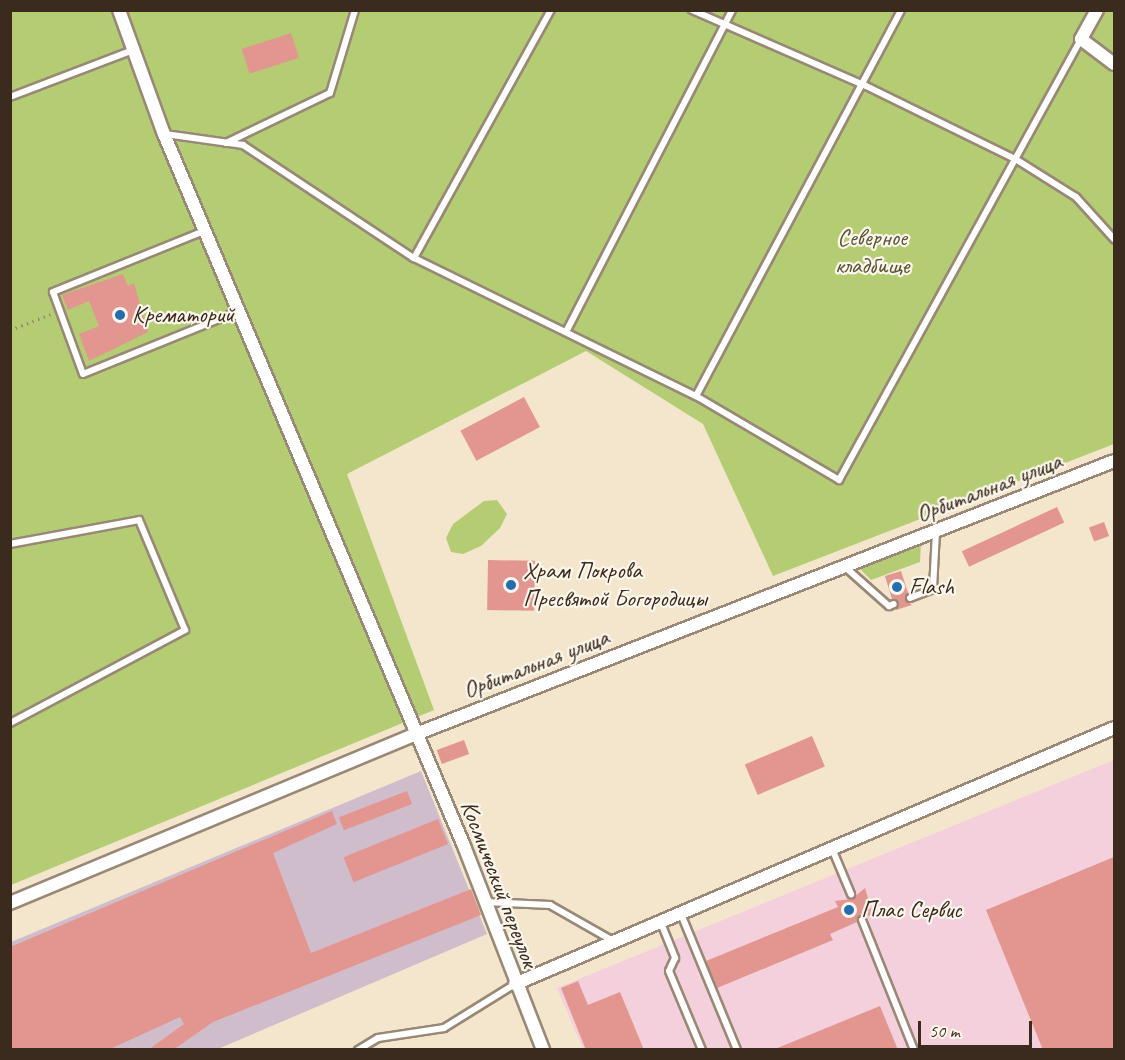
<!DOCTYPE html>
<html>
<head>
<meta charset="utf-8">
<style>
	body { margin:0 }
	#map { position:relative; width:1125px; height:1060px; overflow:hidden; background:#f4e6cc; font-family:Caveat,sans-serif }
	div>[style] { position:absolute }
	.built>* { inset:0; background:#f4cfdc }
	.industrial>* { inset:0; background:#d0bdcc }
	.green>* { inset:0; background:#b4cd72 }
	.building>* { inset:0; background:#e2968f; transform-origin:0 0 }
	.path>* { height:3px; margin-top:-1.5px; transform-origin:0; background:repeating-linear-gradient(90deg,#988875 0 1.5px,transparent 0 6px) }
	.roads { filter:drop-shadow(2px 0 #988875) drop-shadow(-2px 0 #988875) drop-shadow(0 2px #988875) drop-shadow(0 -2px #988875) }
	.service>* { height:6px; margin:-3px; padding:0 3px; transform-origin:3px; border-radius:3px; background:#fff }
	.minor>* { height:12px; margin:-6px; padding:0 6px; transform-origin:6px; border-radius:6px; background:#fff }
	.dots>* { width:16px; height:16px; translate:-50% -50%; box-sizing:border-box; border:3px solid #fbf7ec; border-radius:50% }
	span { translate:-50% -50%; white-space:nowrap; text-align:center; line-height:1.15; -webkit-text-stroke:4.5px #fbf7ec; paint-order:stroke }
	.park-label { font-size:24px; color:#595333 }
	.poi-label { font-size:24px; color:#3b2a1e }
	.left { translate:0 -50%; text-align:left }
	.street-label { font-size:24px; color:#3b2a1e }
	.frame { position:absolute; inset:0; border:12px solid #3b2a1e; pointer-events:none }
	.scale { position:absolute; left:918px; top:1021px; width:114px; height:27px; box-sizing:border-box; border:3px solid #3b2a1e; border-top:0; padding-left:8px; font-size:18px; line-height:21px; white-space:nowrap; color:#3b2a1e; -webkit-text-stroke:4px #fbf7ec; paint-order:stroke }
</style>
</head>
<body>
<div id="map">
	<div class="built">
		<div style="clip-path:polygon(1114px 760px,1114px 1049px,583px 1049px,557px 988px)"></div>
	</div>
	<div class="industrial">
		<div style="clip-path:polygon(421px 771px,487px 934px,218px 1049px,11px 1050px,11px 942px)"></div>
	</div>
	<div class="green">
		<div style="clip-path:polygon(11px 11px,1114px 11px,1114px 444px,773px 576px,703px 424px,586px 351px,347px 474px,434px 710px,11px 885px)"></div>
		<div style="clip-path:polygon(497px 500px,507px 514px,500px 528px,481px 546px,463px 554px,451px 552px,446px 538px,453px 524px,484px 501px)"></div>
		<div style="clip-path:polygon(921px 541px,920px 562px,871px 580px,857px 566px)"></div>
	</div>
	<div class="building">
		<div style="left:291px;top:33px;width:26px;height:52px;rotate:72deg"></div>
		<div style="clip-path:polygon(123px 274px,128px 286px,134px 283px,148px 332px,89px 361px,79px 334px,99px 326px,89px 301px,68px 310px,62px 295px)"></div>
		<div style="left:524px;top:397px;width:34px;height:72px;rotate:62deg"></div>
		<div style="left:1057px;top:507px;width:17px;height:105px;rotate:65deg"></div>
		<div style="left:1104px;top:522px;width:15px;height:16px;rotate:70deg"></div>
		<div style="left:488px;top:560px;width:47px;height:50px;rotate:1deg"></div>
		<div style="clip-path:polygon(901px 571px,908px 593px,905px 599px,912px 605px,896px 610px,899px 603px,892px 599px,885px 576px)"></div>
		<div style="left:812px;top:736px;width:33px;height:73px;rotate:67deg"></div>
		<div style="left:464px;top:740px;width:15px;height:29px;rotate:70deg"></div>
		<div style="left:407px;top:791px;width:14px;height:73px;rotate:69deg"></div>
		<div style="clip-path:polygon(332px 811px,337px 824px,273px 853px,311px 953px,471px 889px,481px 915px,213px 1022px,173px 1050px,148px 1050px,184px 1024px,180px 1017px,108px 1050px,10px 1050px,10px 947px)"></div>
		<div style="left:438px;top:819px;width:27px;height:102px;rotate:68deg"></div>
		<div style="clip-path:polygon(1114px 857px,1114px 1050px,1043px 1050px,986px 910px)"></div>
		<div style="clip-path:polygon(865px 888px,873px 916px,860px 915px,857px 922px,830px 934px,833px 940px,717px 988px,706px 961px,838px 907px,835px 901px,852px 899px)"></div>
		<div style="clip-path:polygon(578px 981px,588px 1005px,620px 992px,644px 1050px,586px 1050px,561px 988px)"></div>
		<div style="clip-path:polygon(880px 1006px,898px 1050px,775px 1050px,775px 1049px)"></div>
	</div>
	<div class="path">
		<div style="left:10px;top:330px;width:44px;rotate:-21.3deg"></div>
	</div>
	<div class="roads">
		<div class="service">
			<div style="left:692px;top:10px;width:188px;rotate:23.6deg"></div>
			<div style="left:864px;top:85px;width:170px;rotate:26.1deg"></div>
			<div style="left:1017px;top:160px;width:70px;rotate:32.1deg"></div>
			<div style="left:1076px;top:197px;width:57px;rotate:47.9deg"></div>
			<div style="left:10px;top:97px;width:132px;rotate:-20.9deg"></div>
			<div style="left:165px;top:134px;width:79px;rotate:8deg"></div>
			<div style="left:243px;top:145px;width:205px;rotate:33.5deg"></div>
			<div style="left:414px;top:258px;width:314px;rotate:26.1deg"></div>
			<div style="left:696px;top:396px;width:166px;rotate:30.4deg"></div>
			<div style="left:839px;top:480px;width:503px;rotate:-61.24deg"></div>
			<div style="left:226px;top:143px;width:115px;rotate:-25.7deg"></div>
			<div style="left:330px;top:93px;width:87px;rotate:-73.2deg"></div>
			<div style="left:204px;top:231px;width:163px;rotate:158deg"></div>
			<div style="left:53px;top:292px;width:87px;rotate:69.9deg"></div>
			<div style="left:83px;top:374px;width:168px;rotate:-22deg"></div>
			<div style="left:414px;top:258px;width:283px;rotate:-61.1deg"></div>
			<div style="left:567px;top:330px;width:360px;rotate:-62.7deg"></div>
			<div style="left:696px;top:396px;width:437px;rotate:-62deg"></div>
			<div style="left:10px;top:544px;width:131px;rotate:-10.5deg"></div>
			<div style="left:139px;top:520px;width:119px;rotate:67.3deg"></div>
			<div style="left:185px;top:630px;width:198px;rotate:152deg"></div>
			<div style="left:845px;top:567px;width:59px;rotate:41.6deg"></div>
			<div style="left:889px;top:606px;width:5px;rotate:-22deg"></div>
			<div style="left:910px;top:598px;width:25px;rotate:-21deg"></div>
			<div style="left:933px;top:589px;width:58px;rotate:-87deg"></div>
			<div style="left:833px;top:851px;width:47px;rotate:67.3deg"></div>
			<div style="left:485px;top:902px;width:65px;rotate:2.6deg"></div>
			<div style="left:550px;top:905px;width:73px;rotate:29.7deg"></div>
			<div style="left:681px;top:914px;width:147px;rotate:67.6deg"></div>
			<div style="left:862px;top:920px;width:140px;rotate:68.2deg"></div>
			<div style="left:661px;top:923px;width:38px;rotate:68deg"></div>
			<div style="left:675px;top:958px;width:14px;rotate:115deg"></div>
			<div style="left:669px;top:971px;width:86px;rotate:67.3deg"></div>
			<div style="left:358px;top:1050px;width:23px;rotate:-31deg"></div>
			<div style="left:378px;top:1038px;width:67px;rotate:-8.6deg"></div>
			<div style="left:444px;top:1028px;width:84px;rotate:-31.8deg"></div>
		</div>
		<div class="minor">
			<div style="left:119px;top:10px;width:132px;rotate:70.1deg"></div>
			<div style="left:164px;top:134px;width:773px;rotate:67.15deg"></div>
			<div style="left:464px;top:846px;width:219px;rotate:68.8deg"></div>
			<div style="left:1097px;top:10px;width:33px;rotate:119deg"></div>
			<div style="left:1081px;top:39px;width:41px;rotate:37.1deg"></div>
			<div style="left:10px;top:903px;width:440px;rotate:-22.6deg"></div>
			<div style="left:416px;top:734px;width:749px;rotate:-21.36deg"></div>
			<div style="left:515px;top:984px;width:651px;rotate:-23.14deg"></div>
		</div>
	</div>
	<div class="dots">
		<div style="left:120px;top:315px;background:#1f6fb2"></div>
		<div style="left:511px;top:585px;background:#1f6fb2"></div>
		<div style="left:897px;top:587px;background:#1f6fb2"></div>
		<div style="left:849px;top:910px;background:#1f6fb2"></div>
	</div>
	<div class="park-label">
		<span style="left:872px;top:252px">Северное<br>кладбище</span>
	</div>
	<div class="poi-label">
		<span class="left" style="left:132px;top:315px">Крематорий</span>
		<span class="left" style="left:523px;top:585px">Храм Покрова<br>Пресвятой Богородицы</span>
		<span class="left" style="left:909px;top:587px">Flash</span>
		<span class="left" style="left:861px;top:910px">Плас Сервис</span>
	</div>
	<div class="street-label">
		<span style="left:989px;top:488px;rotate:-21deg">Орбитальная улица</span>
		<span style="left:536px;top:664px;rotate:-21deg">Орбитальная улица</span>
		<span style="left:499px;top:884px;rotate:69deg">Космический переулок</span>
	</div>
	<div class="frame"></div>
	<div class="scale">50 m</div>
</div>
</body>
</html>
